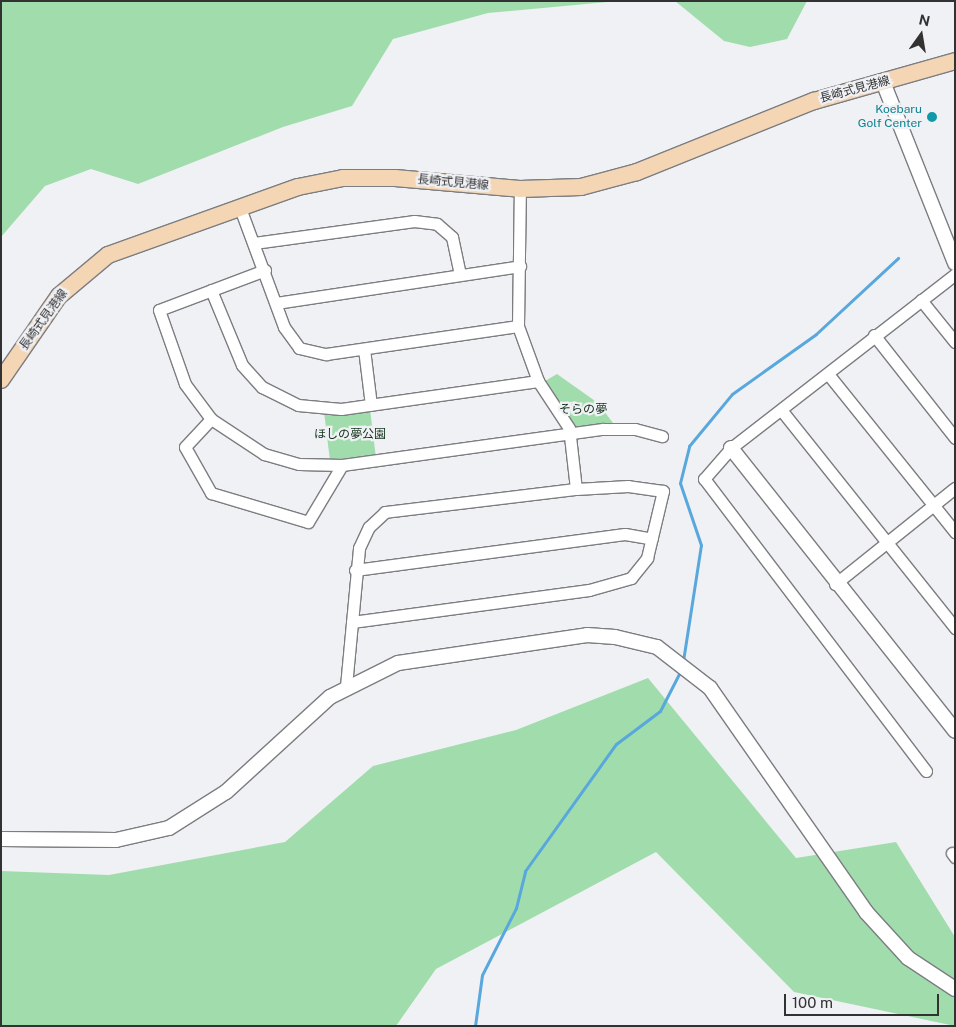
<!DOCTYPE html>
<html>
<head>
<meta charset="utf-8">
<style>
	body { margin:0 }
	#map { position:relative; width:956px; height:1027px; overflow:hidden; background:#f0f1f5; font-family:"Public Sans","Noto Sans JP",sans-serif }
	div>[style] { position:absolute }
	.green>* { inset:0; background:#a1ddac; transform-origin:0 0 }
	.stream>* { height:3px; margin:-1.5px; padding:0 1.5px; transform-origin:1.5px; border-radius:1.5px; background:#58a7dd }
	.roads { filter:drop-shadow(1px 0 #7c7d80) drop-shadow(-1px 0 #7c7d80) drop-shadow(0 1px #7c7d80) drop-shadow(0 -1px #7c7d80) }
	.minor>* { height:11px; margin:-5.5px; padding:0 5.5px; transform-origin:5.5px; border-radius:5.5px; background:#fff }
	.tertiary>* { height:14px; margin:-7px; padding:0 7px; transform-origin:7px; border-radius:7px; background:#fff }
	.secondary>* { height:16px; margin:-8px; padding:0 8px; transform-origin:8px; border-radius:8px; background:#f4d6b5 }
	.dots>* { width:14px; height:14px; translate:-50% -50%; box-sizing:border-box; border:2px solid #f0f1f5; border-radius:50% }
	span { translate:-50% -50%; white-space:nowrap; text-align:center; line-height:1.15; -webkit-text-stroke:4.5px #f0f1f5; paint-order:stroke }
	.street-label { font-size:12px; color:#323233 }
	.culture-label { font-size:12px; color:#0d838f }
	.right { translate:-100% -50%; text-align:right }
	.park-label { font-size:12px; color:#12311a }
	.frame { position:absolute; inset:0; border:2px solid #323233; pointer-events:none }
	.north { position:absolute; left:896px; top:10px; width:50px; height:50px; -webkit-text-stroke:4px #f0f1f5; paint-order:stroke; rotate:13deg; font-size:14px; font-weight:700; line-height:20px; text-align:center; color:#323233 }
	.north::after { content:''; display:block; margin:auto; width:18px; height:22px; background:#323233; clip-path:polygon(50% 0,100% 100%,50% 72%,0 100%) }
	.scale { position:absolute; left:784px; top:994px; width:155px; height:22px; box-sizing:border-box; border:2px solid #323233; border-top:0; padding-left:6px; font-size:15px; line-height:18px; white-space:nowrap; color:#323233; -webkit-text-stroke:4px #f0f1f5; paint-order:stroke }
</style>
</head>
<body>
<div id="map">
	<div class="green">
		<div style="clip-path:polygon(1px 1px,618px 1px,488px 13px,393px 39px,352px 106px,283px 127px,138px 184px,91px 169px,45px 186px,1px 237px)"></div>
		<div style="clip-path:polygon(675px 1px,807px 1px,787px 39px,750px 47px,724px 41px)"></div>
		<div style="clip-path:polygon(557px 374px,598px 403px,613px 423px,574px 427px,545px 381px)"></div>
		<div style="left:370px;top:409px;width:46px;height:46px;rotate:83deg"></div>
		<div style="clip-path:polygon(648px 678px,796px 858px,896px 842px,955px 937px,955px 1026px,794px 992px,656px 852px,436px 969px,396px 1026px,1px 1026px,1px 871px,109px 875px,285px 842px,373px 766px,516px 730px)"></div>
	</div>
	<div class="stream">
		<div style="left:683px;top:661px;width:117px;rotate:-81.2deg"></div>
		<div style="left:701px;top:545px;width:65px;rotate:-108.7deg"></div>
		<div style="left:680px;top:483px;width:38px;rotate:-76deg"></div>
		<div style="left:689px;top:446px;width:67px;rotate:-50.4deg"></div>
		<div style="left:732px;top:394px;width:103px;rotate:-35.5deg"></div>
		<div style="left:816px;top:334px;width:112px;rotate:-42.8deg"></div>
		<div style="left:475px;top:1026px;width:51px;rotate:-82.2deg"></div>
		<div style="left:482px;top:975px;width:75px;rotate:-63.1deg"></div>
		<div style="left:516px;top:908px;width:38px;rotate:-76deg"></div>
		<div style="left:525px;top:871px;width:156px;rotate:-54.4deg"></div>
		<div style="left:616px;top:744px;width:55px;rotate:-36.9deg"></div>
		<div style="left:660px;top:711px;width:46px;rotate:-62.9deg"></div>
	</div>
	<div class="roads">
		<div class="minor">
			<div style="left:240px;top:208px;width:127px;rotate:69.7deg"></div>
			<div style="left:284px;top:327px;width:26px;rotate:54deg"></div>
			<div style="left:299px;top:348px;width:28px;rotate:13deg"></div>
			<div style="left:326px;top:354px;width:194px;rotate:-8.3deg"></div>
			<div style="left:254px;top:243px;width:162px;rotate:-7.8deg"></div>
			<div style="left:414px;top:221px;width:23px;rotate:7deg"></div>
			<div style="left:437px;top:224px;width:20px;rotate:41deg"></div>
			<div style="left:452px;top:237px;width:38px;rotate:78deg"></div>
			<div style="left:265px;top:270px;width:113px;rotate:159.3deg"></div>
			<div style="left:159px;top:310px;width:78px;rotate:70.6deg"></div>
			<div style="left:185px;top:384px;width:44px;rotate:53.4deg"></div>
			<div style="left:211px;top:419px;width:64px;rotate:33.4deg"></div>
			<div style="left:264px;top:454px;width:36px;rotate:16deg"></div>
			<div style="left:299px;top:464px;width:43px;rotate:1.3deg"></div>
			<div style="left:342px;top:465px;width:263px;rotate:-7.9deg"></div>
			<div style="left:603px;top:429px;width:32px"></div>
			<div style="left:635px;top:429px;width:28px;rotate:15deg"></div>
			<div style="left:211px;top:290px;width:81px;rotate:67.5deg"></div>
			<div style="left:242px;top:365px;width:30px;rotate:48deg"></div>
			<div style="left:262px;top:387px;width:40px;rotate:26.6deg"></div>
			<div style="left:298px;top:405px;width:43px;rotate:5.3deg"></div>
			<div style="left:341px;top:409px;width:199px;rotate:-8.1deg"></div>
			<div style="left:921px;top:300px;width:54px;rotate:51deg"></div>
			<div style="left:276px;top:303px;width:247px;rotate:-8.6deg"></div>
			<div style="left:874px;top:335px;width:131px;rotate:51.8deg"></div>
			<div style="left:364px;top:349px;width:56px;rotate:82.9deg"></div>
			<div style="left:828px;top:374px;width:203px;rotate:51.2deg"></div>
			<div style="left:782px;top:411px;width:278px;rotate:51.4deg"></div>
			<div style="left:211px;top:419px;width:38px;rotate:133deg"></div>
			<div style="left:185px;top:447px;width:53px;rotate:60.5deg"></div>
			<div style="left:211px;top:493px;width:101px;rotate:16.6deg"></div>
			<div style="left:308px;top:522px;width:66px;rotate:-59.2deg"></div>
			<div style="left:355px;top:570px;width:272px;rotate:-7.6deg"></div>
			<div style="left:625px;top:534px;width:27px;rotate:10deg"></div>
			<div style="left:835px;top:584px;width:154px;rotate:-38.7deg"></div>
			<div style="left:352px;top:622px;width:239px;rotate:-7.7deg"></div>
			<div style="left:589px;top:590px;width:44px;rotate:-15.9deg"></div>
			<div style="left:631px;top:578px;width:26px;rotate:-51deg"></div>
			<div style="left:647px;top:558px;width:69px;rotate:-76.6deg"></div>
			<div style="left:663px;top:491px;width:35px;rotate:-172deg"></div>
			<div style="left:628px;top:486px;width:52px;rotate:176.7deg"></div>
			<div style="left:346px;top:686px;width:139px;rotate:-84.6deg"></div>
			<div style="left:359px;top:548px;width:23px;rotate:-65deg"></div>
			<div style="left:369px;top:527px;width:22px;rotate:-43deg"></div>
			<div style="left:385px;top:512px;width:192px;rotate:-6.9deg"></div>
			<div style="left:576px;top:489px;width:61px;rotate:-96.5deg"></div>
			<div style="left:569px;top:428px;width:56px;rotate:-123.4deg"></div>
			<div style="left:538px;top:381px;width:59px;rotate:-110deg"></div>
			<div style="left:518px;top:326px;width:137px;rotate:-89.2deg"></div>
			<div style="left:926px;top:771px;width:367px;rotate:-127.2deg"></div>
			<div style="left:704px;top:479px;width:41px;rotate:-48.9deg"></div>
			<div style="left:731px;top:448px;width:284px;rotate:-37.8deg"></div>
			<div style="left:952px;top:853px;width:5px;rotate:53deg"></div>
		</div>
		<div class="tertiary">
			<div style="left:883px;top:82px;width:195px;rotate:68.3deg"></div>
			<div style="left:731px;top:448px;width:361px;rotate:51.6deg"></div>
			<div style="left:1px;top:839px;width:115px;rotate:0.5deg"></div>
			<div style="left:116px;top:840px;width:54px;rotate:-12.8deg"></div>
			<div style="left:169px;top:828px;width:67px;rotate:-32.3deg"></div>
			<div style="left:226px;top:792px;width:141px;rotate:-42.4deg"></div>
			<div style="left:330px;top:697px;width:76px;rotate:-26.6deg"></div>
			<div style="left:398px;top:663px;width:191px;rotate:-8.4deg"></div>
			<div style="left:587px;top:635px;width:28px;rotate:4deg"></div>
			<div style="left:615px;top:637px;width:43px;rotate:13.4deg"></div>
			<div style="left:657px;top:647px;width:67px;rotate:37.7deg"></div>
			<div style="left:710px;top:688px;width:273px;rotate:55.1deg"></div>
			<div style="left:866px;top:912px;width:62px;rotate:47.6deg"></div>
			<div style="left:908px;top:958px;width:56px;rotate:33.4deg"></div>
		</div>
		<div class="secondary">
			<div style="left:1px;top:380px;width:102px;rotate:-55.4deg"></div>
			<div style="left:59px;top:296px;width:64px;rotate:-39.9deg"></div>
			<div style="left:108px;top:255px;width:202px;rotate:-19.7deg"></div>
			<div style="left:298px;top:187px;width:46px;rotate:-11.3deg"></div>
			<div style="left:343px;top:178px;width:52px"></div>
			<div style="left:395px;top:178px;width:125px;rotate:5deg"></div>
			<div style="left:520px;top:189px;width:61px;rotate:-1.9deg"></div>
			<div style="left:581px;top:187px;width:58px;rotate:-15deg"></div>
			<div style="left:637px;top:172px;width:191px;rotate:-21.9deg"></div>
			<div style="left:814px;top:101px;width:147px;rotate:-15.8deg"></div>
		</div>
	</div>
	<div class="dots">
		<div style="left:932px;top:117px;background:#0f9aa8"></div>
	</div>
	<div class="street-label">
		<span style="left:855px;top:90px;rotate:-15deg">長崎式見港線</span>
		<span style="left:453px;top:183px;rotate:5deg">長崎式見港線</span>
		<span style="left:44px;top:320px;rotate:-54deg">長崎式見港線</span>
	</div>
	<div class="culture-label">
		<span class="right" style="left:922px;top:117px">Koebaru<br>Golf Center</span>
	</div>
	<div class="park-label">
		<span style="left:583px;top:410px">そらの夢</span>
		<span style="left:350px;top:435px">ほしの夢公園</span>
	</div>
	<div class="frame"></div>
	<div class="north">N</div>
	<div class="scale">100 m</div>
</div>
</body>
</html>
